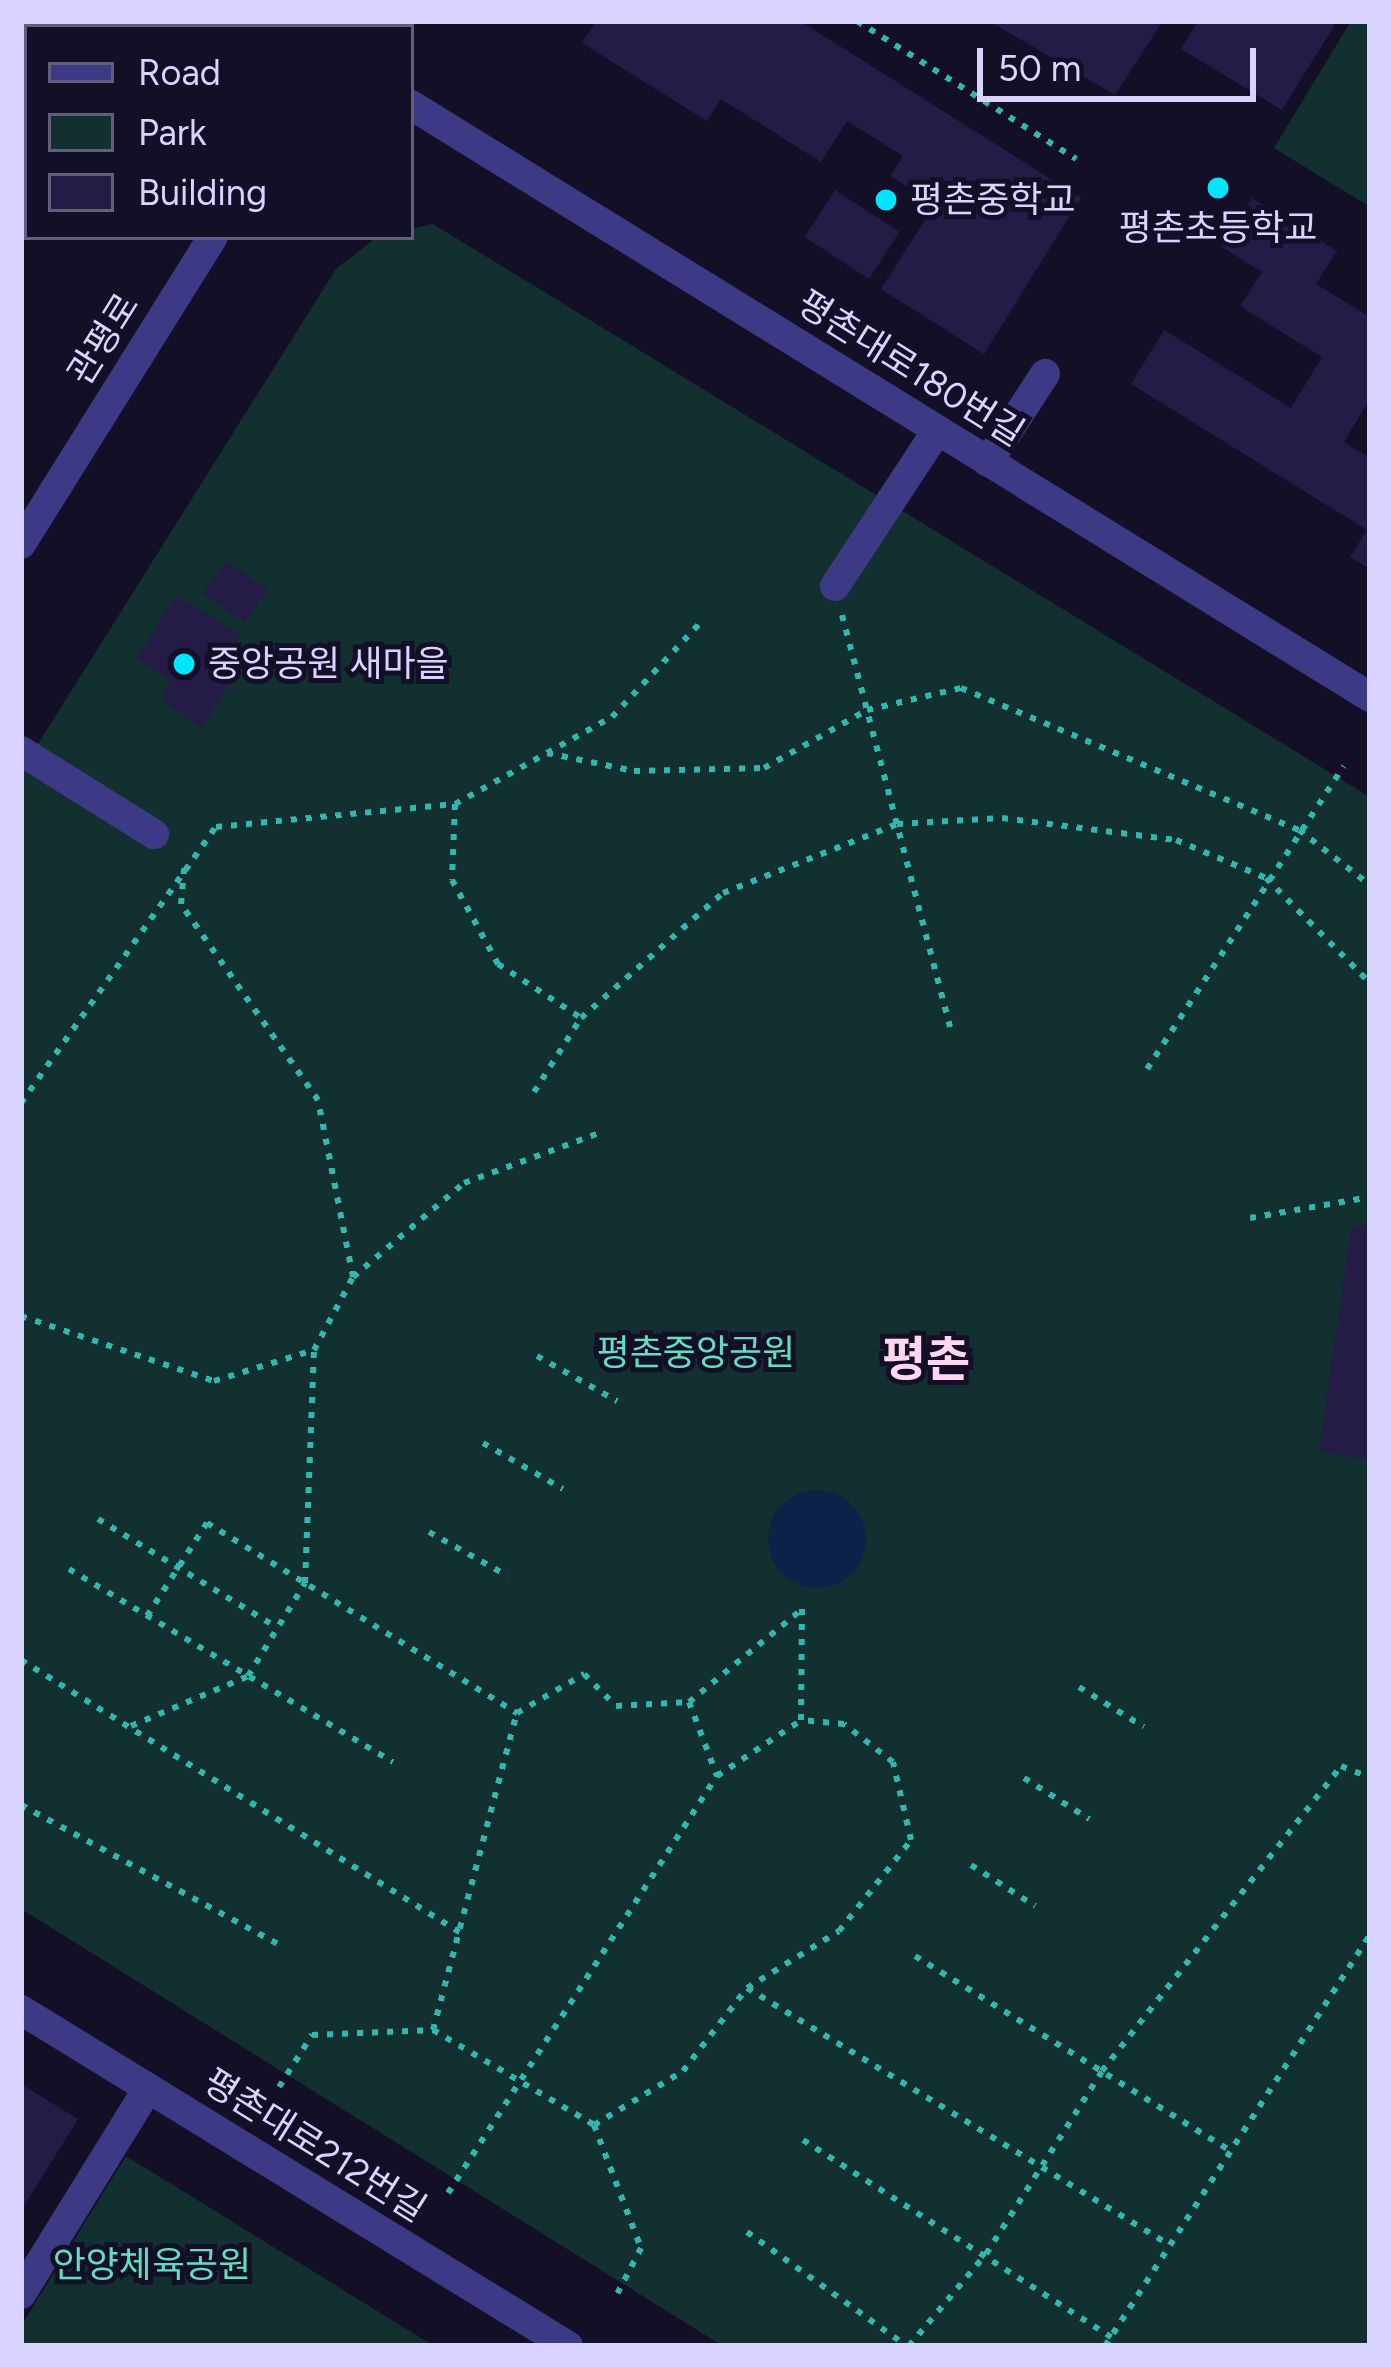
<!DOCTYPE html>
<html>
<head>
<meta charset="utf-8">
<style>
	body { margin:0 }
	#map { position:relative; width:1391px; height:2367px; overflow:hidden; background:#130f26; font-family:Figtree,"Noto Sans KR",sans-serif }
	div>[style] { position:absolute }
	.green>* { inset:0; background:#12302f }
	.water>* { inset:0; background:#0c2248 }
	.round { border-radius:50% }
	.building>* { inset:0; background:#241b47; transform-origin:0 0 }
	.path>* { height:6px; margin-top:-3px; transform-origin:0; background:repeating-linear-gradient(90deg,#2fb8b0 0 6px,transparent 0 15px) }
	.minor>* { height:30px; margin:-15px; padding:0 15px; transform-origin:15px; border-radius:15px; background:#3d3a85 }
	.dots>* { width:33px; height:33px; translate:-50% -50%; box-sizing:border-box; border:6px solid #130f26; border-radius:50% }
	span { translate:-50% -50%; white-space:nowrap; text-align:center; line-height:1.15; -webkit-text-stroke:10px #130f26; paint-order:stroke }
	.poi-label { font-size:36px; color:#d9d4ff }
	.left { translate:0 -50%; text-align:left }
	.street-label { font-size:36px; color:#d9d4ff }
	.park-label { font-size:36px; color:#5fe0c0 }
	.district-label { font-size:48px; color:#ffd6f0; font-weight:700 }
	.frame { position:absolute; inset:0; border:24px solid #d9d4ff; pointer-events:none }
	.legend { position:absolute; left:24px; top:24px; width:390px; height:216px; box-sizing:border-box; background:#130f26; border:3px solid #625e7d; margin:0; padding:15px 21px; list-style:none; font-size:36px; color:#d9d4ff }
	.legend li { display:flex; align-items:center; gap:24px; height:60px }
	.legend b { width:60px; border:3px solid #625e7d }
	.scale { position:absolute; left:977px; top:48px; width:279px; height:54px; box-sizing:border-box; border:6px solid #d9d4ff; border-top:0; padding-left:15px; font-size:36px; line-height:42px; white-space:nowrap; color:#d9d4ff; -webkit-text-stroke:9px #130f26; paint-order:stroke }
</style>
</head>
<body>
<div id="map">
	<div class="green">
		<div style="clip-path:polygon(1351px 21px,1370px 21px,1370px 207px,1274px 148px)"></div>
		<div style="clip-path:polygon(433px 224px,1370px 797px,1370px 2346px,723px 2346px,21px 1909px,21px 771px,336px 269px,377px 237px)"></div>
		<div style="clip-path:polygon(126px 2156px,434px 2346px,21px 2346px,21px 2326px)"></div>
	</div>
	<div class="water">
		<div class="round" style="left:768px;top:1490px;width:98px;height:98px"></div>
	</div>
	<div class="building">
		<div style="clip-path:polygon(596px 21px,800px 21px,1081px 198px,984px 354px,881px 289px,935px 204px,890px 176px,903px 156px,847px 121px,821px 162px,721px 99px,707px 121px,582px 43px)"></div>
		<div style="clip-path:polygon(989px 21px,1163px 21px,1115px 95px)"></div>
		<div style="clip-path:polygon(1198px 21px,1337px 21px,1282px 110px,1181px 49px)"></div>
		<div style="left:835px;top:190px;width:77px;height:56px;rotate:33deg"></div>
		<div style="clip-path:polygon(1252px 198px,1337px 251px,1316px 284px,1370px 317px,1370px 399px,1344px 442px,1370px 458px,1370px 569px,1350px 557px,1367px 530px,1131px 384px,1164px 330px,1291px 408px,1322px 357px,1240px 306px,1262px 272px,1222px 247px)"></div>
		<div style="left:226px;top:561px;width:51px;height:40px;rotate:35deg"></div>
		<div style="clip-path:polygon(175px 596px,241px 634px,217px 671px,231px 682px,202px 728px,162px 701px,170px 680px,137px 658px)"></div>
		<div style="clip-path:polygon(1370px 1224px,1370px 1460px,1319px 1451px,1351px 1229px)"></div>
		<div style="clip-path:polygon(21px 2084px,78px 2119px,21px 2211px)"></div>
	</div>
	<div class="path">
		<div style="left:857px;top:21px;width:259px;rotate:32.2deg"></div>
		<div style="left:842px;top:615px;width:434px;rotate:75.3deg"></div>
		<div style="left:547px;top:753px;width:89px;rotate:11.7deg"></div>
		<div style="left:634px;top:771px;width:130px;rotate:-1.3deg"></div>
		<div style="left:764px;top:768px;width:118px;rotate:-29.4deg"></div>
		<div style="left:867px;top:710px;width:97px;rotate:-13.2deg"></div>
		<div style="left:961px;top:688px;width:367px;rotate:22.8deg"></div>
		<div style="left:1299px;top:830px;width:90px;rotate:37.8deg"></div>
		<div style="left:455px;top:804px;width:76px;rotate:92.3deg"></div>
		<div style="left:452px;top:880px;width:96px;rotate:61.3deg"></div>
		<div style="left:498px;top:964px;width:99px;rotate:33deg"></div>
		<div style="left:1147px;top:1069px;width:361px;rotate:-57deg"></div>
		<div style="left:534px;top:1092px;width:88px;rotate:-57.6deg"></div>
		<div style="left:581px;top:1018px;width:189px;rotate:-41.4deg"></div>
		<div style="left:723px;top:893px;width:187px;rotate:-21.6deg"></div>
		<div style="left:897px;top:824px;width:105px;rotate:-3.3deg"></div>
		<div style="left:1002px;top:818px;width:175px;rotate:7.2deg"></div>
		<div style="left:1176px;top:840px;width:98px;rotate:22.9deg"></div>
		<div style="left:1266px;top:878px;width:148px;rotate:45.3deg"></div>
		<div style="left:21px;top:1103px;width:338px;rotate:-54.8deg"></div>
		<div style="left:216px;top:827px;width:240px;rotate:-5.5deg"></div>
		<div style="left:455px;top:804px;width:179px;rotate:-29deg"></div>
		<div style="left:612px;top:717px;width:130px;rotate:-46.9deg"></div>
		<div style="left:1250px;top:1218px;width:122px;rotate:-9.9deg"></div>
		<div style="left:353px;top:1277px;width:145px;rotate:-40.3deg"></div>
		<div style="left:464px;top:1183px;width:144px;rotate:-20.3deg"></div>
		<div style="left:21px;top:1316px;width:204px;rotate:18.6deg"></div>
		<div style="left:214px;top:1381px;width:105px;rotate:-17.2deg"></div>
		<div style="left:314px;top:1350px;width:83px;rotate:-61.9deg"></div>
		<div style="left:353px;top:1277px;width:180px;rotate:-101.2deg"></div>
		<div style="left:318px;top:1100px;width:239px;rotate:-125deg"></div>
		<div style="left:181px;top:904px;width:36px;rotate:-85deg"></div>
		<div style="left:537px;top:1356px;width:92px;rotate:29.4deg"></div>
		<div style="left:483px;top:1443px;width:92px;rotate:29.9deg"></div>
		<div style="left:98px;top:1519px;width:210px;rotate:31.2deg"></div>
		<div style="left:429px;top:1532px;width:90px;rotate:29.1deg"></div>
		<div style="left:69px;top:1569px;width:377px;rotate:30.8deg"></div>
		<div style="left:147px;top:1616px;width:111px;rotate:-57.2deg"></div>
		<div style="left:207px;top:1523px;width:364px;rotate:31.5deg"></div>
		<div style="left:21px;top:1660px;width:521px;rotate:31.83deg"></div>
		<div style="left:1079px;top:1687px;width:76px;rotate:31.6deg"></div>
		<div style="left:689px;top:1702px;width:79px;rotate:69.3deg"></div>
		<div style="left:131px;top:1726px;width:127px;rotate:-23.1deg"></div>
		<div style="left:248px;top:1676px;width:109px;rotate:-58.5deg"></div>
		<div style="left:305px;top:1583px;width:233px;rotate:-87.8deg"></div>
		<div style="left:1024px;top:1778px;width:77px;rotate:32.2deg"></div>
		<div style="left:21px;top:1805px;width:294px;rotate:28.4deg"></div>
		<div style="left:971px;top:1865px;width:76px;rotate:32.6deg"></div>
		<div style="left:915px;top:1956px;width:368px;rotate:31.7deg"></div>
		<div style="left:747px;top:1988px;width:493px;rotate:31.3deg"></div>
		<div style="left:433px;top:2030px;width:328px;rotate:-75.2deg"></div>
		<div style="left:517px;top:1713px;width:78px;rotate:-30.2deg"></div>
		<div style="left:584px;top:1674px;width:45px;rotate:45deg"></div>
		<div style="left:616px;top:1706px;width:73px;rotate:-3.1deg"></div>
		<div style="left:689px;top:1702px;width:145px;rotate:-39.4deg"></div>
		<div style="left:279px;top:2087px;width:62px;rotate:-57.6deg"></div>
		<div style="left:312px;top:2035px;width:121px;rotate:-2.4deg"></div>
		<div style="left:433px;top:2030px;width:187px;rotate:30.5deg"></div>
		<div style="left:594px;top:2125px;width:132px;rotate:69.1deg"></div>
		<div style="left:641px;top:2248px;width:56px;rotate:117.5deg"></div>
		<div style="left:594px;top:2125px;width:104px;rotate:-31.2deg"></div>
		<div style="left:683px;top:2071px;width:105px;rotate:-52.4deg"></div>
		<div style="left:747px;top:1988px;width:108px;rotate:-31.8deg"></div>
		<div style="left:839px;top:1931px;width:116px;rotate:-51.6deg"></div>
		<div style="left:911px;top:1840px;width:80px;rotate:-103deg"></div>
		<div style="left:893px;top:1762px;width:62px;rotate:-142.2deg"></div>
		<div style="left:844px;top:1724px;width:43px;rotate:-174.7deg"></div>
		<div style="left:801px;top:1720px;width:111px;rotate:-89.5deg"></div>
		<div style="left:803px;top:2140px;width:366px;rotate:32.6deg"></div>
		<div style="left:448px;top:2193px;width:496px;rotate:-57.2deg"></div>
		<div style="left:717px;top:1776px;width:100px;rotate:-33.5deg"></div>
		<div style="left:747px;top:2232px;width:196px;rotate:35.5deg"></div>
		<div style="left:909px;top:2346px;width:120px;rotate:-50.1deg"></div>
		<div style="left:986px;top:2254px;width:217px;rotate:-57.6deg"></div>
		<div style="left:1102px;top:2071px;width:387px;rotate:-51.9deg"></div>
		<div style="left:1341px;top:1766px;width:31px;rotate:22deg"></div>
		<div style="left:1105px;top:2346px;width:489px;rotate:-57.2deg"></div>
	</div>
	<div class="minor">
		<div style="left:276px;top:21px;width:12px;rotate:31deg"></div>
		<div style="left:343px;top:27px;width:7px;rotate:-56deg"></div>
		<div style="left:21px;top:42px;width:7px;rotate:34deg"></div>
		<div style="left:411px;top:105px;width:1127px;rotate:31.69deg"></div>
		<div style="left:21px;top:157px;width:11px;rotate:-56deg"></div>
		<div style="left:988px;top:462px;width:105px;rotate:-57.1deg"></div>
		<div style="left:21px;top:544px;width:362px;rotate:-58deg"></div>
		<div style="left:835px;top:586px;width:186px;rotate:-56.7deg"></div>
		<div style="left:21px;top:751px;width:157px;rotate:32deg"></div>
		<div style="left:21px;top:2010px;width:642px;rotate:31.56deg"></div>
		<div style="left:21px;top:2294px;width:242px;rotate:-58.3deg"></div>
	</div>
	<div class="dots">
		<div style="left:1218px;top:188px;background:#00e5ff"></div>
		<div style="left:886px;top:200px;background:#00e5ff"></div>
		<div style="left:184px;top:664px;background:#00e5ff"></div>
	</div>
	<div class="poi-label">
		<span class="left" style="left:910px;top:200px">평촌중학교</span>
		<span style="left:1218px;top:228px">평촌초등학교</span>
		<span class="left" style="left:208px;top:664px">중앙공원 새마을</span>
	</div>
	<div class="street-label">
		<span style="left:103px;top:339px;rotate:-58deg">관평로</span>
		<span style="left:911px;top:368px;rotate:32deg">평촌대로180번길</span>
		<span style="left:315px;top:2145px;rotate:32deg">평촌대로212번길</span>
	</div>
	<div class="park-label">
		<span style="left:696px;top:1353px">평촌중앙공원</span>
		<span style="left:152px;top:2265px">안양체육공원</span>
	</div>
	<div class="district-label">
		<span style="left:926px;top:1360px">평촌</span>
	</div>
	<div class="frame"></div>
	<ul class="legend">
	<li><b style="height:15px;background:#3d3a85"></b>Road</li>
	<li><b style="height:33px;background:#12302f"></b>Park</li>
	<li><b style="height:33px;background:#241b47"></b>Building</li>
	</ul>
	<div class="scale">50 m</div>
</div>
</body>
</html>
